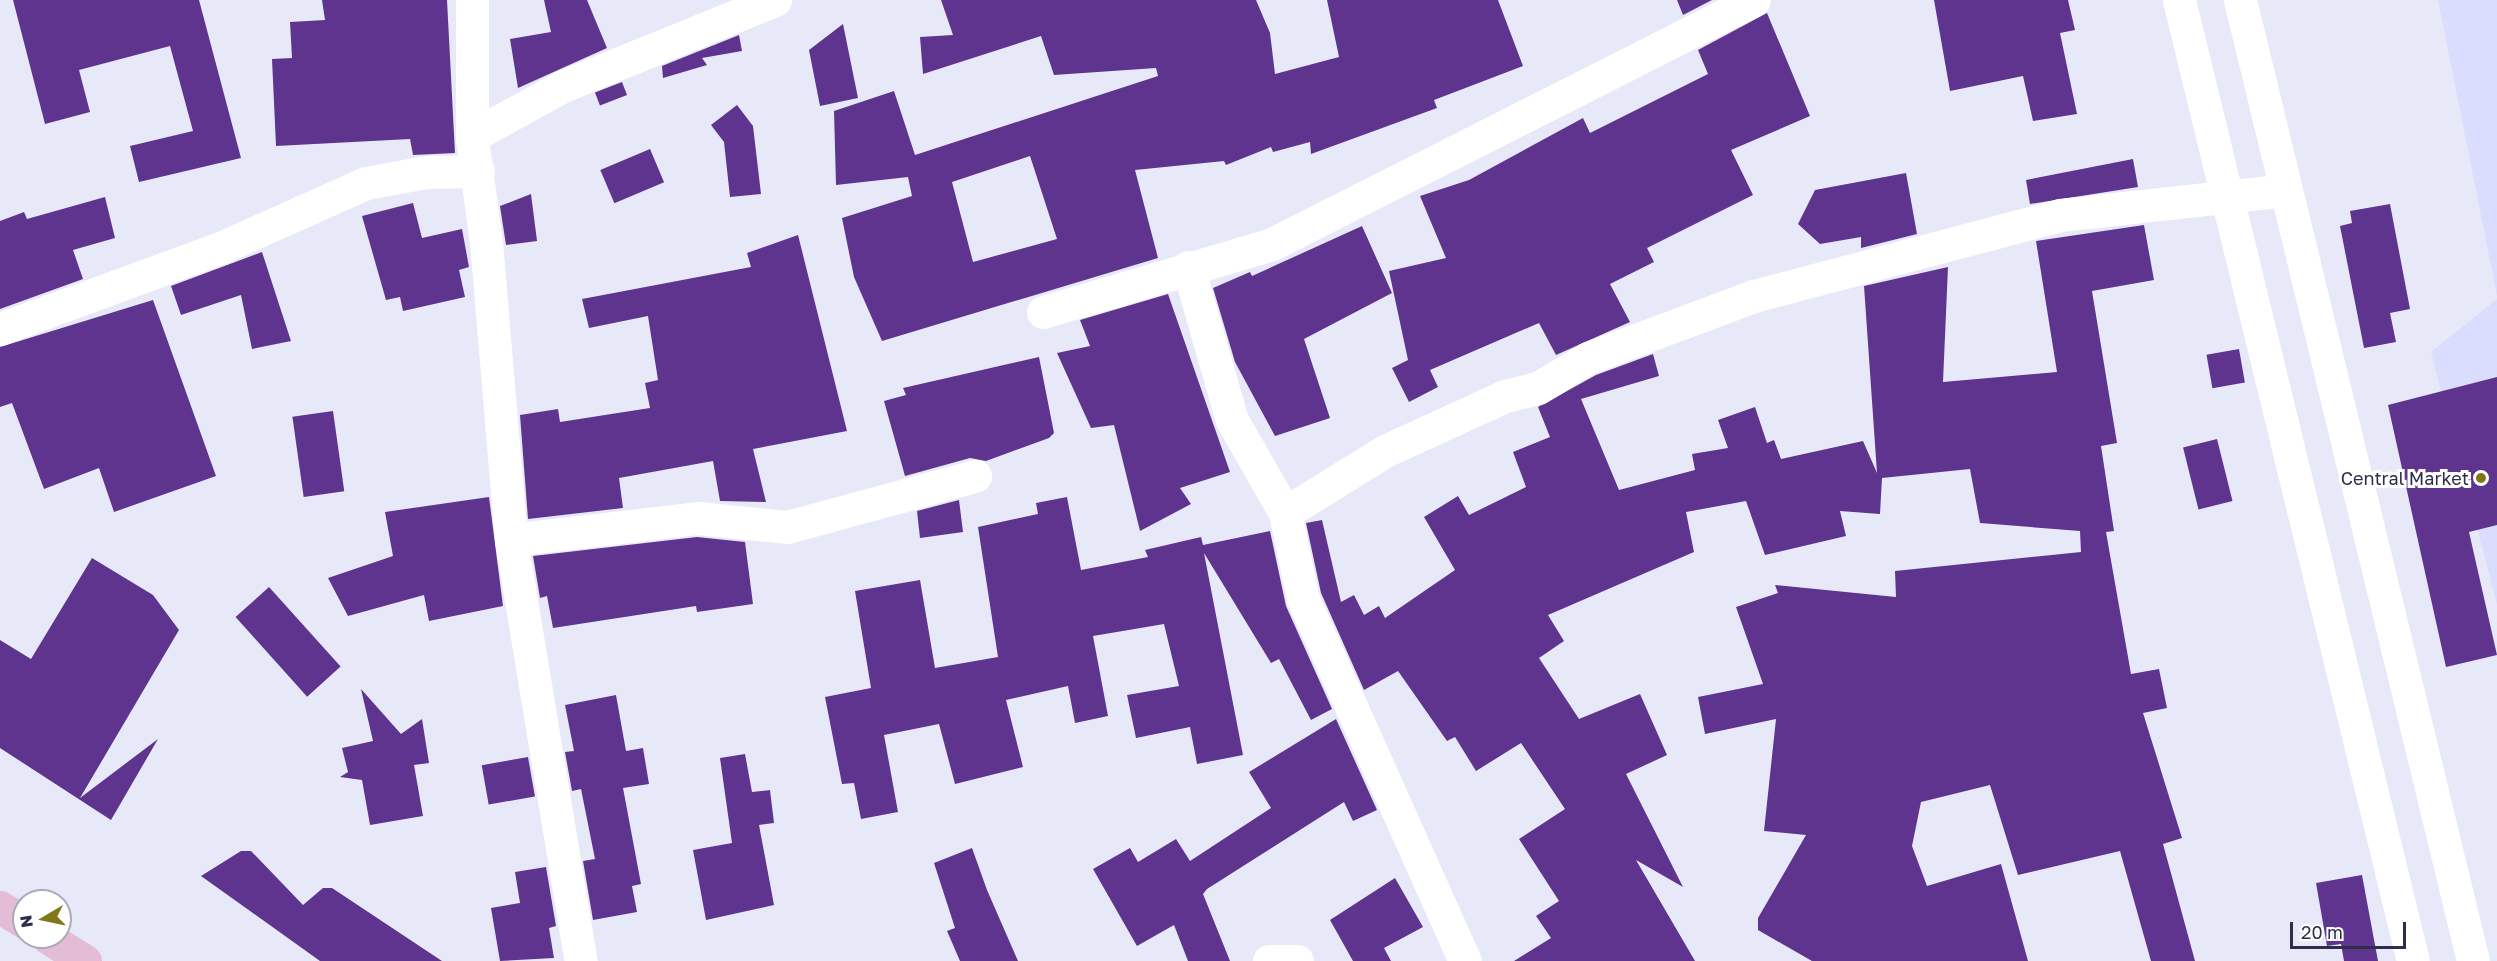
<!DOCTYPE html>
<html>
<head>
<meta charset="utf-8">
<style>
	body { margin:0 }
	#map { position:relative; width:2497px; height:961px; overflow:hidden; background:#e8e9f8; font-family:"Golos Text",sans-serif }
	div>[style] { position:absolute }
	.built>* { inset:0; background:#dbddfe }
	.building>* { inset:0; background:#5e348f; transform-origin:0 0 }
	.street>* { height:33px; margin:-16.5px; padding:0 16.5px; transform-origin:16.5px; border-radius:16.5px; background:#fff }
	.primary>* { height:33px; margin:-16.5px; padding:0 16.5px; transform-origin:16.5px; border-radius:16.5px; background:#e5bcd6 }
	.dots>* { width:16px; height:16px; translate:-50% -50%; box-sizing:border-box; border:3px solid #fff; border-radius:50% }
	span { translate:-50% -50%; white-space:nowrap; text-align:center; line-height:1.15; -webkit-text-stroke:6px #fff; paint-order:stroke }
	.poi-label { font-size:18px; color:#2d2e4a }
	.right { translate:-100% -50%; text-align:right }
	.north { position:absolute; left:12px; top:889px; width:60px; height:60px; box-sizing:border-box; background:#fff; border:2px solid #ababb7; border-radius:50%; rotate:261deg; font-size:16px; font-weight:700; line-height:24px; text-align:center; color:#2d2e4a }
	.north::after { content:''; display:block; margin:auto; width:21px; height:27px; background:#817619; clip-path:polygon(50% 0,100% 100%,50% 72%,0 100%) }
	.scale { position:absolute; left:2290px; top:922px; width:116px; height:27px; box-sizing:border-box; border:3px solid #2d2e4a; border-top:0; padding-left:8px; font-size:18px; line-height:21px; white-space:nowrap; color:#2d2e4a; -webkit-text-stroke:4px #fff; paint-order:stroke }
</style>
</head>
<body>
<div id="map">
	<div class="built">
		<div style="clip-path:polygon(2438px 0,2497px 0,2497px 296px)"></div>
		<div style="clip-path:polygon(2497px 299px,2497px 604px,2431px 352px)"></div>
	</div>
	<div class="building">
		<div style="clip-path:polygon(13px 0,199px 0,241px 158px,139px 182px,130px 146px,193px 131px,170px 46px,79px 70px,90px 112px,45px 124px)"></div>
		<div style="clip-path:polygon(322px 0,447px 0,455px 153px,413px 155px,410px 139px,276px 146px,272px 59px,292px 58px,290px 22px,325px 20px)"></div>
		<div style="clip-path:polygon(544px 0,587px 0,607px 48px,518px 88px,510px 39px,551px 32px)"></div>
		<div style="clip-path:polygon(evenodd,941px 0,1256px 0,1270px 33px,1275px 74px,1339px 57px,1327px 0,1498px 0,1523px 66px,1434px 100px,1437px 108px,1311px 154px,1310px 142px,1273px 152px,1271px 147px,1226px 165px,1224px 161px,1135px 170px,1158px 258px,882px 341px,854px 277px,842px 218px,912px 196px,908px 177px,836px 185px,834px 111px,894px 91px,915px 155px,1158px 76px,1156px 68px,1054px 75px,1041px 36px,923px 74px,920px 37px,953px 35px,941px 0,1030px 156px,1057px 239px,973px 262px,952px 182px,1030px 156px)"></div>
		<div style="clip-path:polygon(1677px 0,1712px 0,1683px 15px)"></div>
		<div style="clip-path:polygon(1934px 0,2068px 0,2075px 30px,2060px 33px,2077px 114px,2033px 121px,2023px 76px,1950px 91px)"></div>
		<div style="clip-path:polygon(1767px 13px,1810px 116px,1731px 150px,1753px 195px,1647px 248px,1654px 262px,1610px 284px,1630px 322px,1556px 355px,1539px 323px,1430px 370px,1438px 387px,1409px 402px,1392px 368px,1408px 360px,1389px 271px,1446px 258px,1420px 196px,1469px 180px,1583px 118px,1590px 133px,1708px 74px,1698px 50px)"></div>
		<div style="clip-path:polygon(843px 24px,858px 98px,820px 106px,809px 50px)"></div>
		<div style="clip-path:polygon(739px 35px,742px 51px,702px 58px,707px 65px,663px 78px,662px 66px)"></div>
		<div style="left:622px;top:82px;width:14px;height:29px;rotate:69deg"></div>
		<div style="clip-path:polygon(737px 105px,753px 126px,761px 194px,730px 197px,724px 142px,711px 125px)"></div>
		<div style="left:650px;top:149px;width:36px;height:54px;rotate:67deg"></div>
		<div style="clip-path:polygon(2133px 159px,2138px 187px,2030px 204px,2026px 180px)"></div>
		<div style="clip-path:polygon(1906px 173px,1917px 234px,1861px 248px,1861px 237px,1820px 244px,1798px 224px,1815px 190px)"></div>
		<div style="clip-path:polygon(531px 194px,537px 241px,506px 245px,500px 206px)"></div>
		<div style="clip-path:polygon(105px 197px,115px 238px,73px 250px,83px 279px,0 309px,0 221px,24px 212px,27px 219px)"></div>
		<div style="clip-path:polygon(413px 203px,422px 238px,462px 229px,469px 267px,459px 270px,465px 297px,403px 311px,400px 297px,386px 300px,362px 216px)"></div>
		<div style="clip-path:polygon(2390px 204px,2410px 309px,2390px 313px,2396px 342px,2364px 348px,2340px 226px,2352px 223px,2350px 211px)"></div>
		<div style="clip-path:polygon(2144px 225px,2154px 280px,2092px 291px,2117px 443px,2101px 446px,2114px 531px,2106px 532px,2131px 674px,2159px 669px,2167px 708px,2143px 713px,2182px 838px,2163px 844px,2195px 961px,2151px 961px,2120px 851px,2018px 875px,1990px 785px,1921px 802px,1912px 846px,1927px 886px,2001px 864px,2028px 961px,1812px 961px,1758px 930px,1758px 918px,1806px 835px,1764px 831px,1776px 719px,1705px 734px,1698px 697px,1763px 684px,1736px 607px,1778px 593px,1775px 585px,1896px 597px,1895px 571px,2081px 552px,2080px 531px,1980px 523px,1970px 469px,1882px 478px,1880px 514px,1840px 511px,1846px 536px,1765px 555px,1746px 501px,1686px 512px,1694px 552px,1548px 615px,1564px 641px,1539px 658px,1579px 719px,1640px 694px,1667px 755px,1626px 774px,1683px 887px,1636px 860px,1695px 961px,1514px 961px,1551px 938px,1536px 916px,1559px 901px,1519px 839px,1565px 809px,1521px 743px,1476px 771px,1455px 737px,1447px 741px,1398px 671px,1364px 690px,1321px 593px,1306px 523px,1322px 520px,1341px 602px,1354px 595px,1364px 615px,1379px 606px,1385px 618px,1455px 570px,1424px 517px,1458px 496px,1469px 515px,1526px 487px,1513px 452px,1550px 437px,1538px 407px,1596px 375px,1653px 354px,1659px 376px,1581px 399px,1619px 490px,1695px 470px,1692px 454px,1728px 448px,1718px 420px,1755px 407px,1767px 443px,1774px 440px,1781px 459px,1863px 441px,1877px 473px,1864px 286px,1948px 267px,1943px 382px,2057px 372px,2036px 241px)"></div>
		<div style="clip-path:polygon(1362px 226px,1392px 293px,1304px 339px,1330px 418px,1275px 436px,1235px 362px,1213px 288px,1250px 272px,1252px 276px)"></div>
		<div style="clip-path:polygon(798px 235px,847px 431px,753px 449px,766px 502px,720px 501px,713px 461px,619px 478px,623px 508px,528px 519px,520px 415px,558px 409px,560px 422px,650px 408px,645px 383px,658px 380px,648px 316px,589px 328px,582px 299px,751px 267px,747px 253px)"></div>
		<div style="clip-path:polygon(262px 252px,291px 341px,252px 349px,241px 295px,181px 315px,171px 286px)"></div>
		<div style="clip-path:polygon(1168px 294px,1230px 472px,1180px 488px,1191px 504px,1140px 531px,1114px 425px,1091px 428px,1057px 353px,1090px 346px,1080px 320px)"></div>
		<div style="clip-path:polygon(153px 300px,216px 476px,114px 512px,99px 468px,44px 489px,12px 403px,0 407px,0 347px)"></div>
		<div style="left:2239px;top:349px;width:34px;height:33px;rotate:80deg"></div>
		<div style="clip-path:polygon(1039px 357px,1054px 433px,1049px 438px,986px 461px,970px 458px,905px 476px,884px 401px,906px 395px,903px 388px)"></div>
		<div style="clip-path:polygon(2497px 377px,2497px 525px,2469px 532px,2497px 655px,2446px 667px,2388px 405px)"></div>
		<div style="left:333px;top:411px;width:81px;height:41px;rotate:82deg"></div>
		<div style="left:2217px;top:439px;width:64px;height:35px;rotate:76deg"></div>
		<div style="clip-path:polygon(489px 497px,503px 606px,429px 621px,424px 595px,348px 616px,328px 578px,393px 556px,385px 512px)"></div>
		<div style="clip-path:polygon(1067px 497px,1081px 570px,1148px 557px,1145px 550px,1201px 537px,1203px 545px,1270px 531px,1286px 606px,1332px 709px,1311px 720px,1279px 659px,1271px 663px,1204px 553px,1243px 755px,1197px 764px,1190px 727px,1136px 738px,1127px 695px,1179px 686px,1164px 624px,1093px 636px,1108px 716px,1075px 723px,1068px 686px,1006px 700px,1023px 767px,955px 784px,939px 724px,884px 735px,898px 812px,861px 819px,854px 783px,842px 784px,825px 697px,871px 688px,855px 591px,920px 580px,935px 668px,998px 657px,978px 527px,1038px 514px,1036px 503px)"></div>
		<div style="clip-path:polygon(959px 500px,963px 532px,920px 538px,917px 511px)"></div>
		<div style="clip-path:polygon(697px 537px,745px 542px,753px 604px,697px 612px,696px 606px,553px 628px,547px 596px,540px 598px,533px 556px)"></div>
		<div style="clip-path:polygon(92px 558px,153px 595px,179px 630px,80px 798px,158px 739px,111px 820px,0 748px,0 640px,31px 659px)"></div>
		<div style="left:269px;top:587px;width:107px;height:45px;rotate:48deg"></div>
		<div style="clip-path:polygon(361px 689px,401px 734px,422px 719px,429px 763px,414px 765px,423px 816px,370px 825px,362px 780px,340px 777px,348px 772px,342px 748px,373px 741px)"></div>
		<div style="clip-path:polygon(616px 695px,626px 751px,643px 748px,649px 784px,623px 788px,641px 884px,632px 886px,637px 912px,593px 920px,583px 861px,595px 859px,581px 789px,572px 791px,565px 752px,574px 751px,565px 705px)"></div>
		<div style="clip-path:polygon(1336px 719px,1377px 810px,1353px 821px,1344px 802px,1207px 889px,1203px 894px,1230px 961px,1188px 961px,1174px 925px,1137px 946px,1093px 869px,1130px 848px,1138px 862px,1176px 839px,1190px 861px,1271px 808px,1249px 772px)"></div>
		<div style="clip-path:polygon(745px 754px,752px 792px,770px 790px,774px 823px,759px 825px,774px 905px,706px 920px,693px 850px,732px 843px,720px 758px)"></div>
		<div style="left:528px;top:757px;width:40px;height:47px;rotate:80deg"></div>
		<div style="clip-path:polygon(972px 848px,987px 890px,1018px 961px,960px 961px,947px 931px,955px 928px,934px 863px)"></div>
		<div style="clip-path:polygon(241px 851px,251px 851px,303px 905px,323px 888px,332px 888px,442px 961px,320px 961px,201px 876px)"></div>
		<div style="clip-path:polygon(546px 867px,556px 926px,549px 928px,554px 958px,500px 961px,491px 908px,520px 903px,515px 872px)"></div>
		<div style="clip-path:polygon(2362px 875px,2378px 961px,2344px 961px,2341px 944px,2327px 946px,2316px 883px)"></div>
		<div style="clip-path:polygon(1395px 878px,1423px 927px,1384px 948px,1391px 961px,1353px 961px,1330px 920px)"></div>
	</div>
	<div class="street">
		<div style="left:472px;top:0;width:139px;rotate:90deg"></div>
		<div style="left:472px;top:139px;width:104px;rotate:82.3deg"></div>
		<div style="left:486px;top:242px;width:299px;rotate:85.2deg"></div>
		<div style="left:511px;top:540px;width:427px;rotate:80.6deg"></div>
		<div style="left:2179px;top:0;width:989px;rotate:76.32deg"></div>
		<div style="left:2240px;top:0;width:989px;rotate:76.37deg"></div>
		<div style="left:472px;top:136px;width:104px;rotate:-28.8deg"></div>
		<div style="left:563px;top:86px;width:229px;rotate:-22.1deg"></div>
		<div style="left:1188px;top:267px;width:159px;rotate:74deg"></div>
		<div style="left:1232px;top:420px;width:107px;rotate:60.3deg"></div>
		<div style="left:1285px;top:513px;width:88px;rotate:78.2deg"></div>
		<div style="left:1303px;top:599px;width:397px;rotate:65.9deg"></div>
		<div style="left:1043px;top:312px;width:239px;rotate:-16.5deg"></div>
		<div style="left:1272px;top:244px;width:540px;rotate:-26.85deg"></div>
		<div style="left:0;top:329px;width:240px;rotate:-20.2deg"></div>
		<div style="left:225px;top:246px;width:154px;rotate:-24.1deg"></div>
		<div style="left:366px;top:183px;width:61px;rotate:-10.4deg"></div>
		<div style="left:426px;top:172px;width:52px;rotate:-1.1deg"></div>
		<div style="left:1285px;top:513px;width:118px;rotate:-31.8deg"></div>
		<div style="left:1385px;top:451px;width:132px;rotate:-24.6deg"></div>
		<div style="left:1505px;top:396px;width:34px;rotate:-14deg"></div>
		<div style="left:1538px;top:388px;width:58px;rotate:-31deg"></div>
		<div style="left:1588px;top:358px;width:177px;rotate:-20.5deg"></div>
		<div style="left:1754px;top:296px;width:317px;rotate:-14.8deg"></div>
		<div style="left:2060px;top:215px;width:227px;rotate:-6.3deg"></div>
		<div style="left:511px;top:540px;width:187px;rotate:-6.7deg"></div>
		<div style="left:697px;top:518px;width:90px;rotate:5.7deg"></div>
		<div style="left:787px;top:527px;width:195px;rotate:-15.2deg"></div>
		<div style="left:1269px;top:961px;width:28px"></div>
	</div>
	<div class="primary">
		<div style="left:0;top:907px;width:28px;rotate:32deg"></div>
		<div style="left:47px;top:937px;width:45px;rotate:32.3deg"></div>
	</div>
	<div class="dots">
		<div style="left:2481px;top:478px;background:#817619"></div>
	</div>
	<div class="poi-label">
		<span class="right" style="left:2469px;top:478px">Central Market</span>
	</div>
	<div class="north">N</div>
	<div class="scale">20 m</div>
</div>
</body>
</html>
